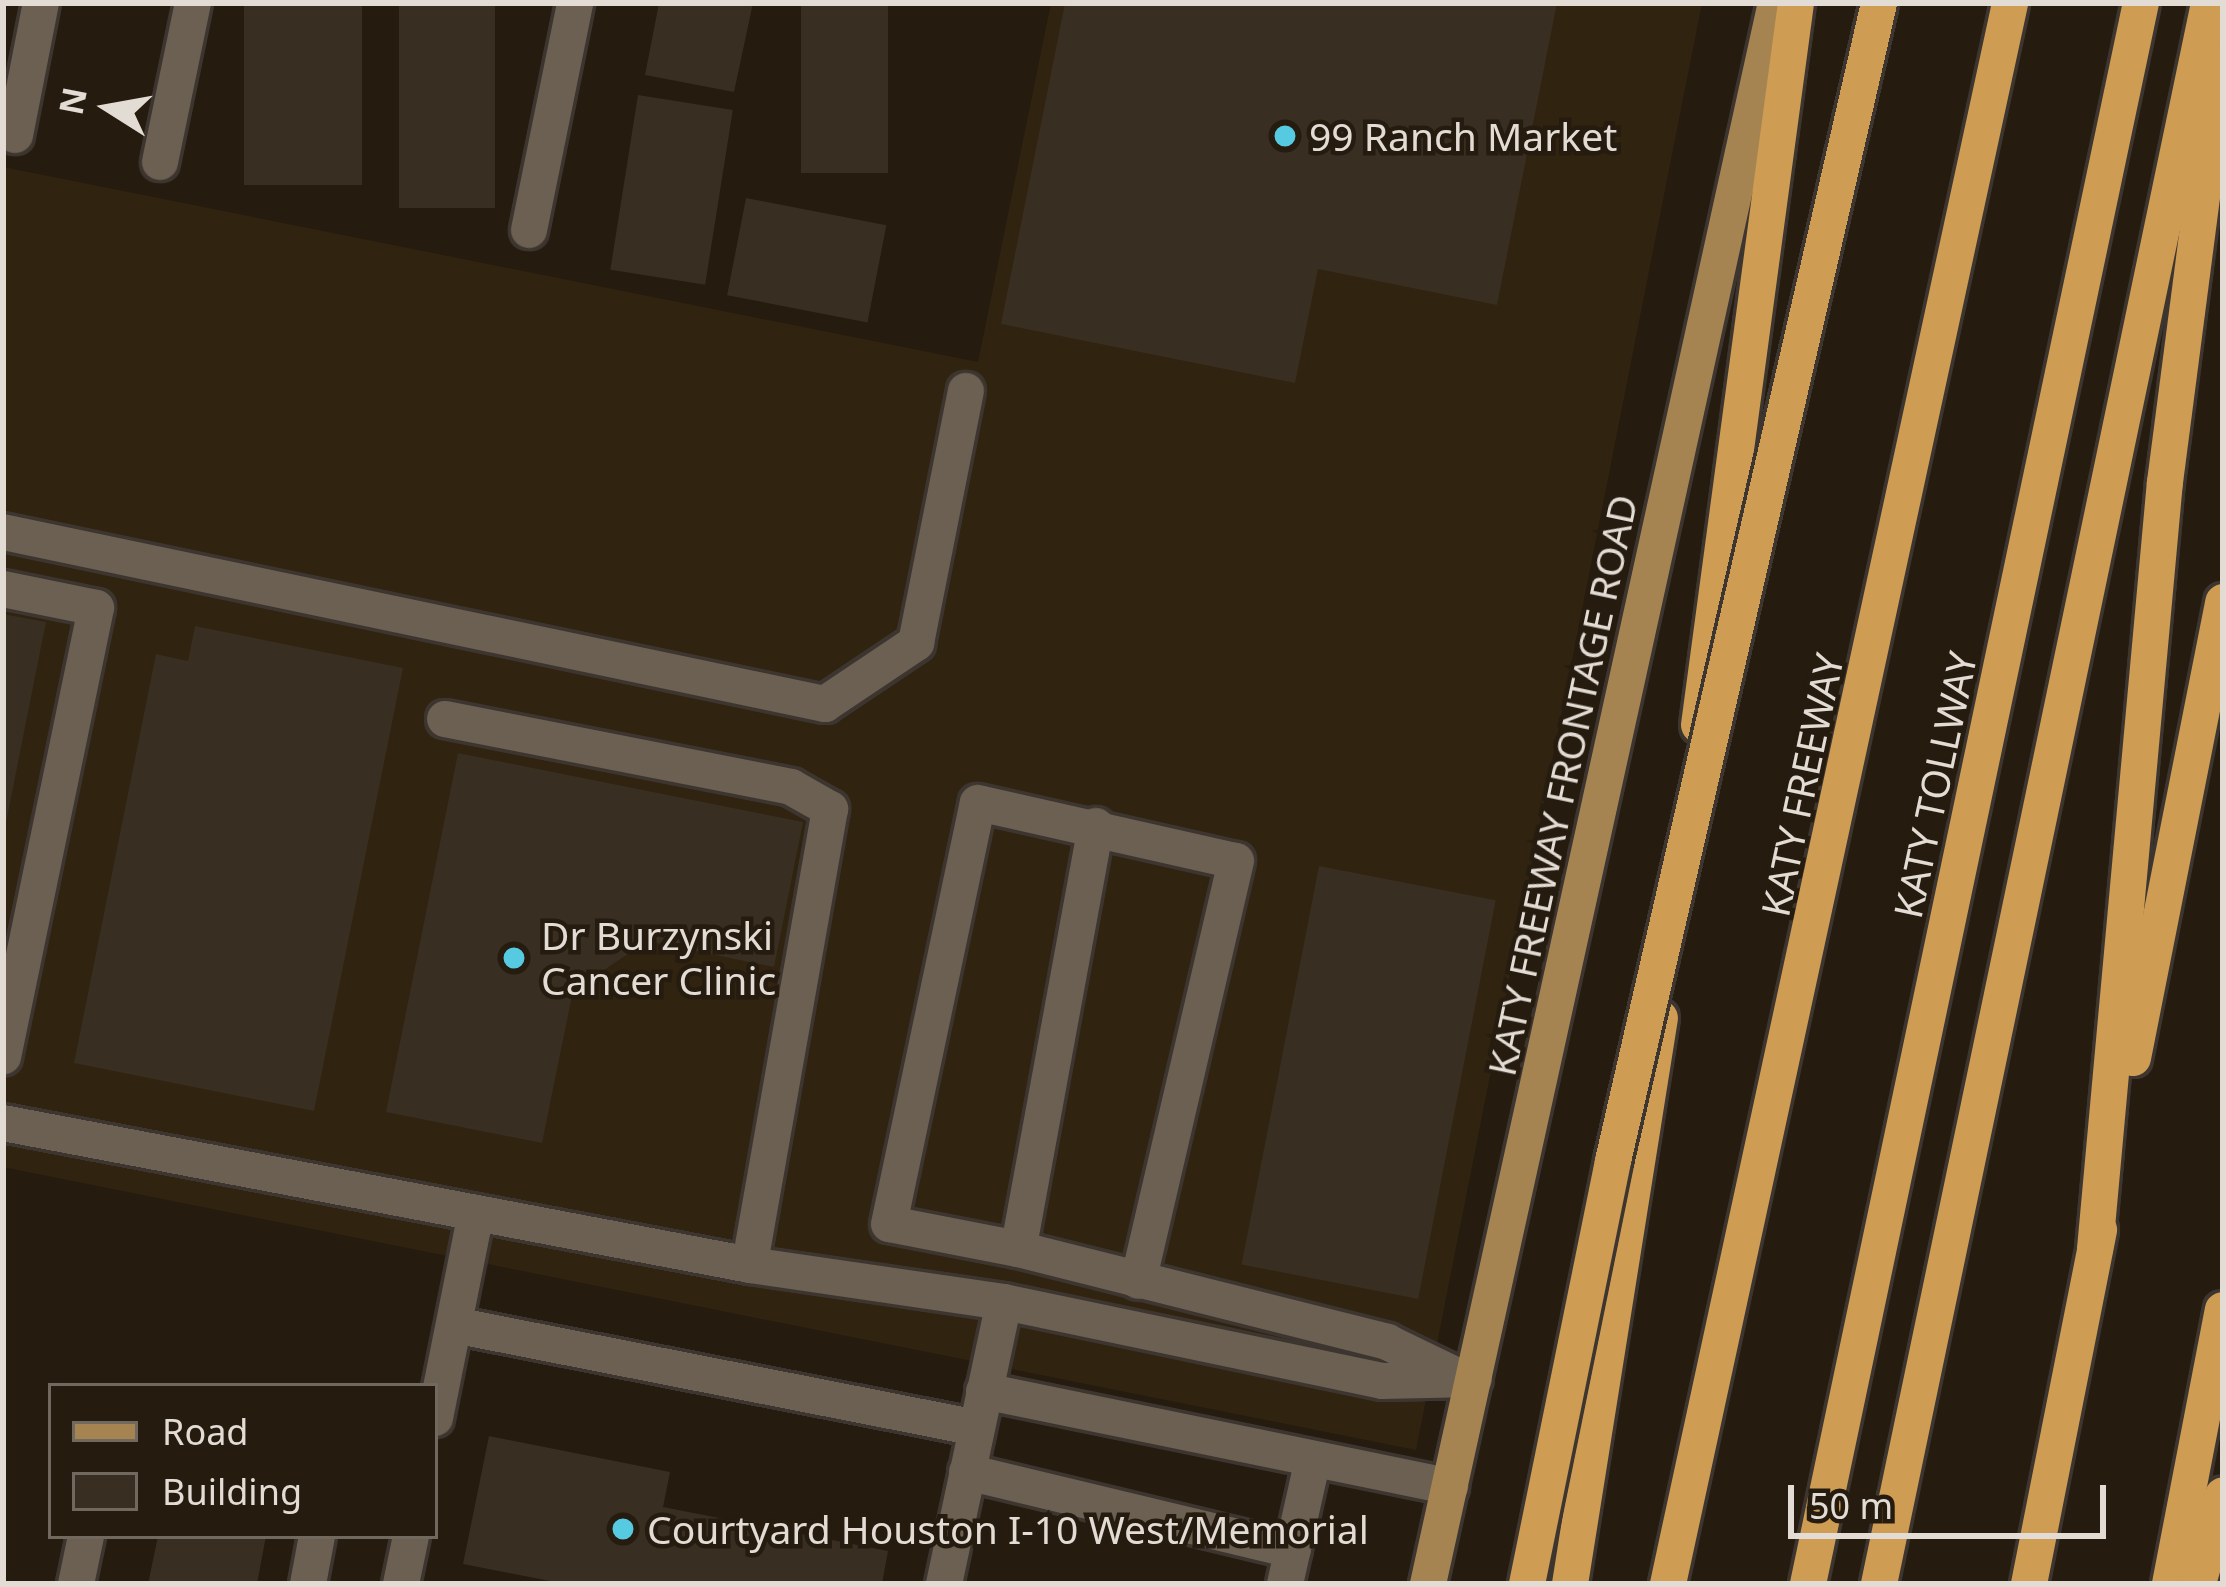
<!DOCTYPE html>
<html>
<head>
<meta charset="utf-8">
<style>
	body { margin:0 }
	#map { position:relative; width:2226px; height:1587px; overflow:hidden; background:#251b0f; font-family:"Noto Sans",sans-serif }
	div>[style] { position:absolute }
	.built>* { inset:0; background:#302310 }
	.building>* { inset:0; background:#382e21; transform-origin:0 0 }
	.roads { filter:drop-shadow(3px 0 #3d352f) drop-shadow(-3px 0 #3d352f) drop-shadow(0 3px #3d352f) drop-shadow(0 -3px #3d352f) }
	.minor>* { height:36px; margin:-18px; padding:0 18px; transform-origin:18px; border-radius:18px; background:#6b6051 }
	.major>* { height:36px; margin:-18px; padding:0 18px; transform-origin:18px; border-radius:18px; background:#a68452 }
	.highway>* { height:36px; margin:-18px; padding:0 18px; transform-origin:18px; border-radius:18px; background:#ce9c52 }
	.bridges { filter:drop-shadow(3px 0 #3d352f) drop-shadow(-3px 0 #3d352f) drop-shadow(0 3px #3d352f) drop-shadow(0 -3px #3d352f) }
	.highway-bridge>* { height:36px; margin:-18px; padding:0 18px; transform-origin:18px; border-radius:18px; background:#ce9c52 }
	.dots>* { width:33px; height:33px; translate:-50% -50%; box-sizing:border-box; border:6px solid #251b0f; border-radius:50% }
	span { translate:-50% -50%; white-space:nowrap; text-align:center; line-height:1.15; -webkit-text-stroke:9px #251b0f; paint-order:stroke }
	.poi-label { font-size:39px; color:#e3dcd4 }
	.left { translate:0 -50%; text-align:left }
	.street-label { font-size:39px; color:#e3dcd4 }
	.frame { position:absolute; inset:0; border:6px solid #e3dcd4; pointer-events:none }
	.legend { position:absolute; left:48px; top:1383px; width:390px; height:156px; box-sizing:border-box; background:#251b0f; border:3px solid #71685e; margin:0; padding:15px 21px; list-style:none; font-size:36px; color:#e3dcd4 }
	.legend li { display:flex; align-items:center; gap:24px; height:60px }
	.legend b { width:60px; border:3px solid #71685e }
	.north { position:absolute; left:48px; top:48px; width:120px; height:120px; -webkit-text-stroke:9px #251b0f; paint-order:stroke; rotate:281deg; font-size:33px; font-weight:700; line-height:48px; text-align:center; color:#e3dcd4 }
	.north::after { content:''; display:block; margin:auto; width:42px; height:54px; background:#e3dcd4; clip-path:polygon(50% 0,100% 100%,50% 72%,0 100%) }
	.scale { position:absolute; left:1788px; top:1485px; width:318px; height:54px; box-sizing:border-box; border:6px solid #e3dcd4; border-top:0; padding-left:15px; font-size:36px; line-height:42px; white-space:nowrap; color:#e3dcd4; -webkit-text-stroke:9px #251b0f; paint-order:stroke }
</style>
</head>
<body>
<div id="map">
	<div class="built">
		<div style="clip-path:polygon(1051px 3px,1702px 3px,1416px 1450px,3px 1167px,3px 167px,978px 362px)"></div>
	</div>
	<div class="building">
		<div style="left:244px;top:3px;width:118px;height:182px"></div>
		<div style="left:399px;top:3px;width:96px;height:205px"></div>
		<div style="clip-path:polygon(659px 3px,753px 3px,734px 92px,645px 75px)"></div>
		<div style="left:801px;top:3px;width:87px;height:170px"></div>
		<div style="clip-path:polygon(1065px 3px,1557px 3px,1497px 305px,1318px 269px,1295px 383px,1001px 324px)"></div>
		<div style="left:638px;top:95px;width:96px;height:177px;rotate:9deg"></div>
		<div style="left:746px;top:198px;width:143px;height:99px;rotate:11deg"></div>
		<div style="clip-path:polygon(3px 614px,46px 622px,5px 828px,3px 828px)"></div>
		<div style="clip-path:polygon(195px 626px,403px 668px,314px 1111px,74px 1063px,156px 654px,188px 661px)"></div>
		<div style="clip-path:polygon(458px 753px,803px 822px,774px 967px,647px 941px,573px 991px,542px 1143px,386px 1112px)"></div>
		<div style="left:1319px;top:866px;width:180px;height:406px;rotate:11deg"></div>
		<div style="clip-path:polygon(489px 1436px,670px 1472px,663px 1507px,888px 1551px,882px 1584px,565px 1584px,463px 1564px)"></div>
		<div style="clip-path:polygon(158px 1536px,266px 1536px,257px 1584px,148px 1584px)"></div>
	</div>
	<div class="roads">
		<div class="minor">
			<div style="left:15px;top:135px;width:135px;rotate:-78.9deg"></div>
			<div style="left:160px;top:162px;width:162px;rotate:-78.3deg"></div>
			<div style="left:529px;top:230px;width:232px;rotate:-78.5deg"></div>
			<div style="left:3px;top:532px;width:840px;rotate:11.82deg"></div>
			<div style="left:825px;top:704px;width:110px;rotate:-33.8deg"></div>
			<div style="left:916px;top:643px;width:257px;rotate:-78.8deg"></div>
			<div style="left:3px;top:589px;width:95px;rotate:11.5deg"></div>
			<div style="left:96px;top:608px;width:458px;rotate:101.7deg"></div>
			<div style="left:445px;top:719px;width:353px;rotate:11.1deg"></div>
			<div style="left:791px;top:787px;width:45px;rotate:29.4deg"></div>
			<div style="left:830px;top:809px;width:463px;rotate:100deg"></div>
			<div style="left:1096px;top:826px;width:430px;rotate:100.4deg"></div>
			<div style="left:1018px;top:1249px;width:381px;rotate:14.1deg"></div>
			<div style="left:1387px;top:1342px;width:73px;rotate:25.9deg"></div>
			<div style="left:3px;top:1123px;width:760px;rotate:10.76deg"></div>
			<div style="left:750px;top:1265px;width:257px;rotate:8.3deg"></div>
			<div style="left:1004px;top:1302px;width:386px;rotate:11.8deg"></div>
			<div style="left:1382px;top:1381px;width:92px;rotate:-1.2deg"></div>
			<div style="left:1018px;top:1249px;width:131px;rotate:-169deg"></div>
			<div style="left:889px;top:1224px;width:430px;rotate:-78.1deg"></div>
			<div style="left:978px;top:803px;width:264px;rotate:12.7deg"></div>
			<div style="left:1236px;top:861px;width:431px;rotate:103.1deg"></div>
			<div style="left:454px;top:1325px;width:533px;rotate:11.14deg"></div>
			<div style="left:984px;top:1391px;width:476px;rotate:11.6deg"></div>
			<div style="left:435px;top:1418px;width:209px;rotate:-78.7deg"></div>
			<div style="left:967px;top:1472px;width:335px;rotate:13.5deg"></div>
			<div style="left:76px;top:1584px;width:49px;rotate:-78.2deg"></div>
			<div style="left:308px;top:1584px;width:49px;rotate:-79.4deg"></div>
			<div style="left:401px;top:1584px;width:49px;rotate:-78.2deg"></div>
			<div style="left:944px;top:1584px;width:288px;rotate:-78deg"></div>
			<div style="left:1285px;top:1584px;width:128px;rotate:-77.4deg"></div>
		</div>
		<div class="major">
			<div style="left:1428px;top:1584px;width:1619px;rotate:-77.59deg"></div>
		</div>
		<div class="highway">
			<div style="left:1699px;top:725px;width:728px;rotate:-82.35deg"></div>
			<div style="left:2133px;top:1058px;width:465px;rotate:-78.8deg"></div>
			<div style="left:2095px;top:1249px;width:770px;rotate:-84.79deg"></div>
			<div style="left:2165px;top:482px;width:433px;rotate:-82.6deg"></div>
			<div style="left:1570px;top:1584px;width:573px;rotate:-80.97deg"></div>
			<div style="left:1668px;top:1584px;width:1618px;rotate:-77.79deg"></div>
			<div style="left:1808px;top:1584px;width:1616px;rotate:-78.11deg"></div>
			<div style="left:1879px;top:1584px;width:1615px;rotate:-78.21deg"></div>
			<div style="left:2029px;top:1584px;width:361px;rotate:-78.8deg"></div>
			<div style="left:2170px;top:1584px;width:279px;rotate:-79.1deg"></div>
			<div style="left:2198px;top:1584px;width:92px;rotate:-74.3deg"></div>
		</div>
	</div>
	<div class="bridges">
		<div class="highway-bridge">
			<div style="left:1527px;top:1584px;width:432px;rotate:-78.5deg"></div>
			<div style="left:1613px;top:1161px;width:1188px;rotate:-77.06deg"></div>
		</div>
	</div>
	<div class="dots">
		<div style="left:1285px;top:136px;background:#55cae0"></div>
		<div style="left:514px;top:958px;background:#55cae0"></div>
		<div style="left:623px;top:1529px;background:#55cae0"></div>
	</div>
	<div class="poi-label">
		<span class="left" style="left:1309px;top:136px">99 Ranch Market</span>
		<span class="left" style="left:541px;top:958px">Dr Burzynski<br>Cancer Clinic</span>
		<span class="left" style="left:647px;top:1529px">Courtyard Houston I-10 West/Memorial</span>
	</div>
	<div class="street-label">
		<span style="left:1562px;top:785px;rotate:-78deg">KATY FREEWAY FRONTAGE ROAD</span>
		<span style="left:1802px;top:785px;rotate:-78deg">KATY FREEWAY</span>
		<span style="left:1935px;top:785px;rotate:-78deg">KATY TOLLWAY</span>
	</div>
	<div class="frame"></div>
	<ul class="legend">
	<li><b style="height:15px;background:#a68452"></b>Road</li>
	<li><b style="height:33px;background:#382e21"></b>Building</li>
	</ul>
	<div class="north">N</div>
	<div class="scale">50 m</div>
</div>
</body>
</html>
